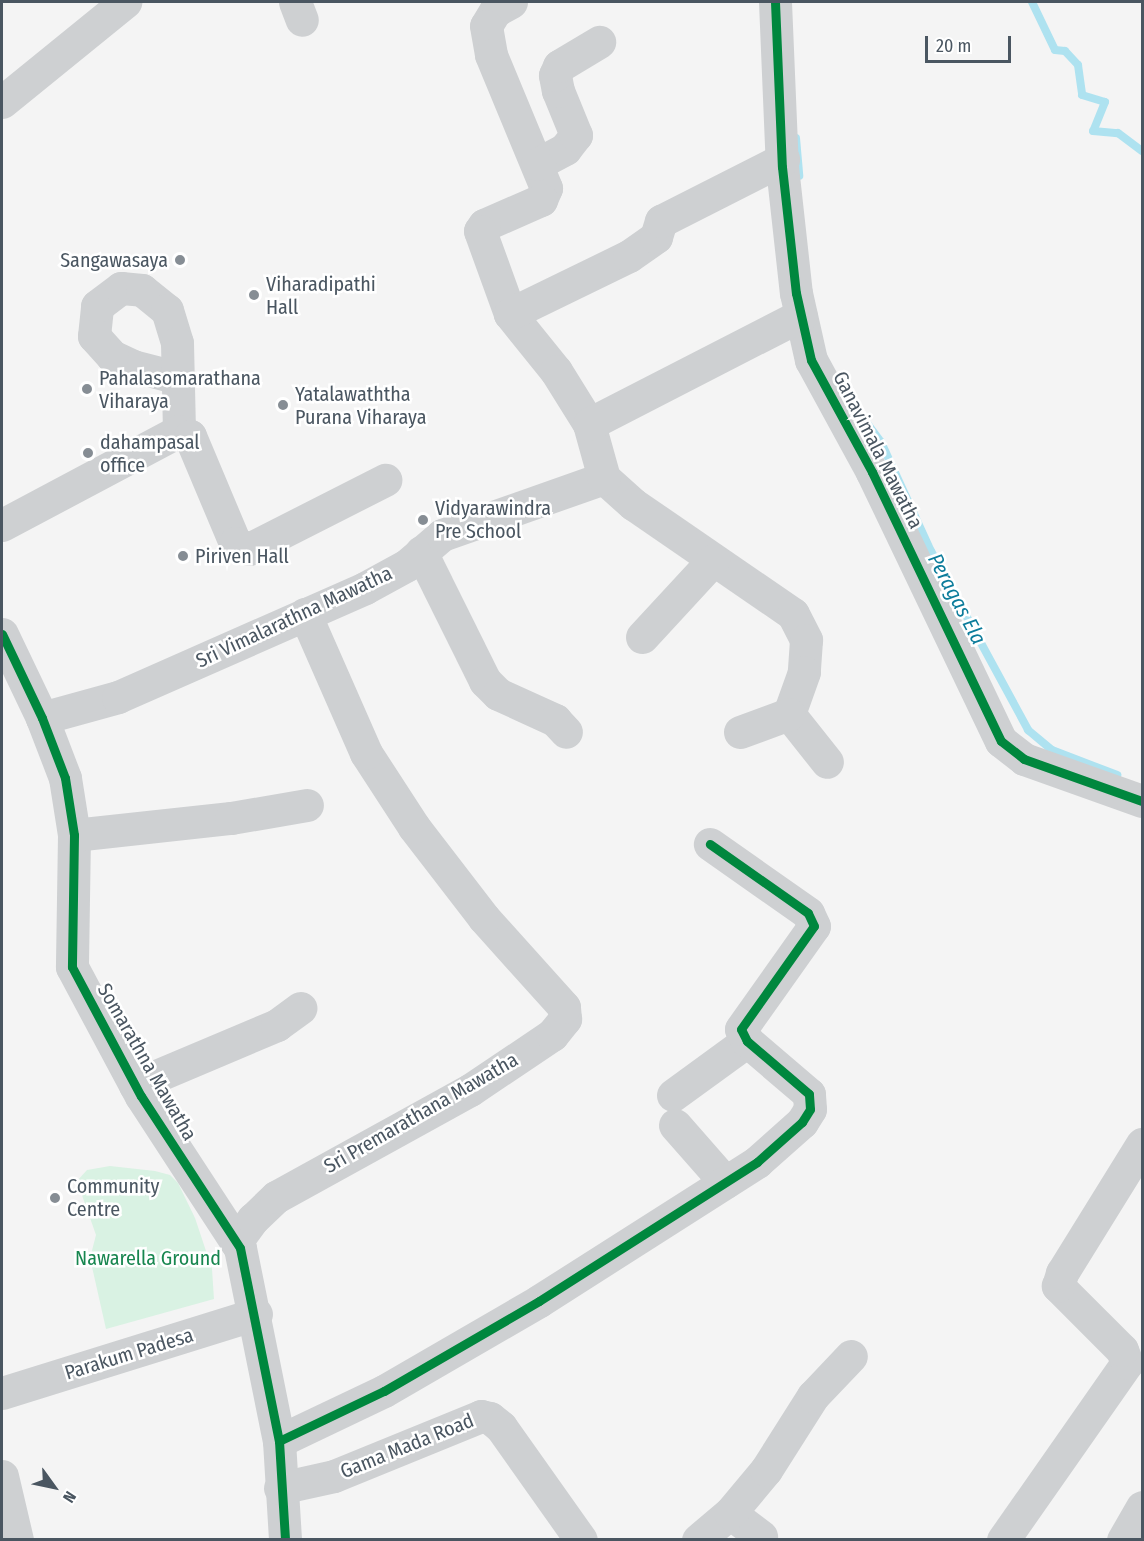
<!DOCTYPE html>
<html>
<head>
<meta charset="utf-8">
<style>
	body { margin:0 }
	#map { position:relative; width:1144px; height:1541px; overflow:hidden; background:#f4f4f4; font-family:"Fira Sans Condensed",sans-serif }
	div>[style] { position:absolute }
	.green>* { inset:0; background:#d9f2e3 }
	.stream>* { height:8px; margin:-4px; padding:0 4px; transform-origin:4px; border-radius:4px; background:#aee2f0 }
	.minor>* { height:33px; margin:-16.5px; padding:0 16.5px; transform-origin:16.5px; border-radius:16.5px; background:#ced0d2 }
	.cycleway>* { height:9px; margin:-4.5px; padding:0 4.5px; transform-origin:4.5px; border-radius:4.5px; background:#00873e }
	.dots>* { width:16px; height:16px; translate:-50% -50%; box-sizing:border-box; border:3px solid #fff; border-radius:50% }
	span { translate:-50% -50%; white-space:nowrap; text-align:center; line-height:1.15; -webkit-text-stroke:5px #fff; paint-order:stroke }
	.poi-label { font-size:20px; color:#4a5661 }
	.right { translate:-100% -50%; text-align:right }
	.left { translate:0 -50%; text-align:left }
	.street-label { font-size:20px; color:#4a5661 }
	.park-label { font-size:20px; color:#17864f }
	.water-label { font-size:21px; color:#0c7c9b; font-style:italic }
	.frame { position:absolute; inset:0; border:3px solid #4a5661; pointer-events:none }
	.north { position:absolute; left:24px; top:1457px; width:60px; height:60px; -webkit-text-stroke:4px #fff; paint-order:stroke; rotate:123deg; font-size:16px; font-weight:700; line-height:24px; text-align:center; color:#4a5661 }
	.north::after { content:''; display:block; margin:auto; width:21px; height:27px; background:#4a5661; clip-path:polygon(50% 0,100% 100%,50% 72%,0 100%) }
	.scale { position:absolute; left:925px; top:36px; width:86px; height:27px; box-sizing:border-box; border:3px solid #4a5661; border-top:0; padding-left:8px; font-size:18px; line-height:21px; white-space:nowrap; color:#4a5661; -webkit-text-stroke:4px #fff; paint-order:stroke }
</style>
</head>
<body>
<div id="map">
	<div class="green">
		<div style="clip-path:polygon(110px 1166px,155px 1171px,170px 1175px,178px 1183px,195px 1218px,212px 1269px,214px 1299px,106px 1329px,90px 1258px,96px 1235px,77px 1181px,87px 1170px)"></div>
	</div>
	<div class="stream">
		<div style="left:1032px;top:2px;width:53px;rotate:64.4deg"></div>
		<div style="left:1055px;top:50px;width:10px;rotate:6deg"></div>
		<div style="left:1065px;top:51px;width:19px;rotate:47deg"></div>
		<div style="left:1078px;top:65px;width:30px;rotate:82deg"></div>
		<div style="left:1082px;top:95px;width:24px;rotate:17deg"></div>
		<div style="left:1105px;top:102px;width:31px;rotate:112deg"></div>
		<div style="left:1093px;top:131px;width:25px;rotate:5deg"></div>
		<div style="left:1118px;top:133px;width:30px;rotate:37deg"></div>
		<div style="left:796px;top:138px;width:38px;rotate:85deg"></div>
		<div style="left:849px;top:399px;width:54px;rotate:53.3deg"></div>
		<div style="left:881px;top:442px;width:120px;rotate:65.4deg"></div>
		<div style="left:931px;top:551px;width:204px;rotate:61.5deg"></div>
		<div style="left:1028px;top:730px;width:31px;rotate:40deg"></div>
		<div style="left:1052px;top:750px;width:70px;rotate:21deg"></div>
	</div>
	<div class="minor">
		<div style="left:295px;top:2px;width:19px;rotate:69deg"></div>
		<div style="left:511px;top:2px;width:18px;rotate:151deg"></div>
		<div style="left:495px;top:11px;width:17px;rotate:121deg"></div>
		<div style="left:486px;top:26px;width:29px;rotate:80deg"></div>
		<div style="left:491px;top:55px;width:144px;rotate:67.5deg"></div>
		<div style="left:546px;top:188px;width:13px;rotate:113deg"></div>
		<div style="left:541px;top:200px;width:62px;rotate:156.3deg"></div>
		<div style="left:484px;top:225px;width:7px;rotate:124deg"></div>
		<div style="left:480px;top:231px;width:88px;rotate:70.1deg"></div>
		<div style="left:510px;top:314px;width:73px;rotate:51.1deg"></div>
		<div style="left:556px;top:371px;width:62px;rotate:58.1deg"></div>
		<div style="left:775px;top:2px;width:165px;rotate:87.6deg"></div>
		<div style="left:782px;top:167px;width:127px;rotate:83.7deg"></div>
		<div style="left:796px;top:293px;width:69px;rotate:77.4deg"></div>
		<div style="left:811px;top:360px;width:128px;rotate:61.4deg"></div>
		<div style="left:872px;top:472px;width:298px;rotate:64.4deg"></div>
		<div style="left:1001px;top:741px;width:29px;rotate:38deg"></div>
		<div style="left:1024px;top:759px;width:125px;rotate:19.6deg"></div>
		<div style="left:2px;top:102px;width:159px;rotate:-39.1deg"></div>
		<div style="left:537px;top:164px;width:32px;rotate:-28deg"></div>
		<div style="left:565px;top:149px;width:18px;rotate:-52deg"></div>
		<div style="left:576px;top:135px;width:48px;rotate:-112.2deg"></div>
		<div style="left:558px;top:91px;width:16px;rotate:-101deg"></div>
		<div style="left:555px;top:75px;width:10px;rotate:-66deg"></div>
		<div style="left:559px;top:66px;width:47px;rotate:-31deg"></div>
		<div style="left:510px;top:314px;width:132px;rotate:-26deg"></div>
		<div style="left:629px;top:256px;width:33px;rotate:-35deg"></div>
		<div style="left:656px;top:237px;width:17px;rotate:-73deg"></div>
		<div style="left:661px;top:221px;width:137px;rotate:-26.9deg"></div>
		<div style="left:175px;top:377px;width:43px;rotate:-165.3deg"></div>
		<div style="left:133px;top:366px;width:23px;rotate:-155deg"></div>
		<div style="left:112px;top:356px;width:27px;rotate:-132deg"></div>
		<div style="left:94px;top:336px;width:30px;rotate:-84deg"></div>
		<div style="left:97px;top:306px;width:30px;rotate:-37deg"></div>
		<div style="left:121px;top:288px;width:21px;rotate:5deg"></div>
		<div style="left:142px;top:290px;width:32px;rotate:39deg"></div>
		<div style="left:167px;top:310px;width:34px;rotate:73deg"></div>
		<div style="left:177px;top:343px;width:88px;rotate:88.7deg"></div>
		<div style="left:604px;top:478px;width:39px;rotate:42deg"></div>
		<div style="left:633px;top:504px;width:194px;rotate:34.5deg"></div>
		<div style="left:793px;top:614px;width:29px;rotate:63deg"></div>
		<div style="left:806px;top:640px;width:32px;rotate:94deg"></div>
		<div style="left:804px;top:672px;width:45px;rotate:109.7deg"></div>
		<div style="left:2px;top:525px;width:200px;rotate:-28deg"></div>
		<div style="left:179px;top:431px;width:12px;rotate:24deg"></div>
		<div style="left:190px;top:436px;width:116px;rotate:67.2deg"></div>
		<div style="left:235px;top:543px;width:15px;rotate:23deg"></div>
		<div style="left:249px;top:549px;width:153px;rotate:-26.9deg"></div>
		<div style="left:421px;top:552px;width:144px;rotate:63.6deg"></div>
		<div style="left:485px;top:681px;width:18px;rotate:45deg"></div>
		<div style="left:498px;top:694px;width:63px;rotate:24.5deg"></div>
		<div style="left:555px;top:720px;width:16px;rotate:47deg"></div>
		<div style="left:2px;top:634px;width:93px;rotate:64.5deg"></div>
		<div style="left:42px;top:718px;width:64px;rotate:69deg"></div>
		<div style="left:65px;top:778px;width:58px;rotate:81deg"></div>
		<div style="left:74px;top:835px;width:132px;rotate:90.9deg"></div>
		<div style="left:72px;top:967px;width:146px;rotate:61.9deg"></div>
		<div style="left:141px;top:1096px;width:181px;rotate:56.9deg"></div>
		<div style="left:240px;top:1248px;width:197px;rotate:78.6deg"></div>
		<div style="left:279px;top:1441px;width:99px;rotate:86.5deg"></div>
		<div style="left:642px;top:637px;width:105px;rotate:-47.3deg"></div>
		<div style="left:789px;top:714px;width:61px;rotate:51.6deg"></div>
		<div style="left:42px;top:718px;width:79px;rotate:-15.4deg"></div>
		<div style="left:118px;top:697px;width:270px;rotate:-23.8deg"></div>
		<div style="left:365px;top:588px;width:48px;rotate:-28.7deg"></div>
		<div style="left:407px;top:565px;width:46px;rotate:-40.6deg"></div>
		<div style="left:442px;top:535px;width:172px;rotate:-19.4deg"></div>
		<div style="left:604px;top:478px;width:56px;rotate:-105.5deg"></div>
		<div style="left:589px;top:424px;width:238px;rotate:-27.2deg"></div>
		<div style="left:740px;top:732px;width:52px;rotate:-20.2deg"></div>
		<div style="left:74px;top:835px;width:158px;rotate:-6.2deg"></div>
		<div style="left:231px;top:818px;width:77px;rotate:-9.7deg"></div>
		<div style="left:135px;top:1085px;width:154px;rotate:-22.9deg"></div>
		<div style="left:277px;top:1025px;width:29px;rotate:-36deg"></div>
		<div style="left:673px;top:1095px;width:92px;rotate:-36.1deg"></div>
		<div style="left:675px;top:1125px;width:76px;rotate:48.7deg"></div>
		<div style="left:236px;top:1242px;width:29px;rotate:-54deg"></div>
		<div style="left:253px;top:1219px;width:32px;rotate:-44deg"></div>
		<div style="left:276px;top:1197px;width:222px;rotate:-28.9deg"></div>
		<div style="left:470px;top:1090px;width:99px;rotate:-33.9deg"></div>
		<div style="left:552px;top:1035px;width:21px;rotate:-51deg"></div>
		<div style="left:565px;top:1019px;width:12px;rotate:-95deg"></div>
		<div style="left:564px;top:1007px;width:120px;rotate:-132deg"></div>
		<div style="left:484px;top:918px;width:115px;rotate:-127.6deg"></div>
		<div style="left:414px;top:827px;width:88px;rotate:-123deg"></div>
		<div style="left:366px;top:753px;width:152px;rotate:-113.7deg"></div>
		<div style="left:2px;top:1393px;width:266px;rotate:-17.3deg"></div>
		<div style="left:279px;top:1441px;width:116px;rotate:-25.5deg"></div>
		<div style="left:384px;top:1391px;width:179px;rotate:-30.1deg"></div>
		<div style="left:539px;top:1301px;width:259px;rotate:-32.5deg"></div>
		<div style="left:757px;top:1162px;width:60px;rotate:-41.6deg"></div>
		<div style="left:802px;top:1122px;width:15px;rotate:-58deg"></div>
		<div style="left:810px;top:1109px;width:15px;rotate:-94deg"></div>
		<div style="left:809px;top:1094px;width:82px;rotate:-139.5deg"></div>
		<div style="left:747px;top:1041px;width:13px;rotate:-117deg"></div>
		<div style="left:741px;top:1029px;width:126px;rotate:-54.7deg"></div>
		<div style="left:814px;top:926px;width:14px;rotate:-115deg"></div>
		<div style="left:808px;top:913px;width:120px;rotate:-144.9deg"></div>
		<div style="left:2px;top:1476px;width:66px;rotate:76.8deg"></div>
		<div style="left:280px;top:1488px;width:55px;rotate:-12.5deg"></div>
		<div style="left:334px;top:1476px;width:159px;rotate:-22.2deg"></div>
		<div style="left:481px;top:1416px;width:9px;rotate:13deg"></div>
		<div style="left:490px;top:1418px;width:14px;rotate:39deg"></div>
		<div style="left:501px;top:1427px;width:138px;rotate:54.7deg"></div>
		<div style="left:730px;top:1513px;width:39px;rotate:37deg"></div>
		<div style="left:698px;top:1540px;width:42px;rotate:-40.2deg"></div>
		<div style="left:730px;top:1513px;width:56px;rotate:-50.1deg"></div>
		<div style="left:766px;top:1470px;width:88px;rotate:-57.6deg"></div>
		<div style="left:813px;top:1396px;width:55px;rotate:-46.5deg"></div>
		<div style="left:1003px;top:1540px;width:216px;rotate:-55deg"></div>
		<div style="left:1127px;top:1363px;width:14px;rotate:-111deg"></div>
		<div style="left:1122px;top:1350px;width:91px;rotate:-135deg"></div>
		<div style="left:1058px;top:1286px;width:14px;rotate:-73deg"></div>
		<div style="left:1062px;top:1273px;width:152px;rotate:-58.2deg"></div>
		<div style="left:1123px;top:1540px;width:38px;rotate:-60deg"></div>
	</div>
	<div class="cycleway">
		<div style="left:775px;top:2px;width:165px;rotate:87.6deg"></div>
		<div style="left:782px;top:167px;width:127px;rotate:83.7deg"></div>
		<div style="left:796px;top:293px;width:69px;rotate:77.4deg"></div>
		<div style="left:811px;top:360px;width:128px;rotate:61.4deg"></div>
		<div style="left:872px;top:472px;width:298px;rotate:64.4deg"></div>
		<div style="left:1001px;top:741px;width:29px;rotate:38deg"></div>
		<div style="left:1024px;top:759px;width:125px;rotate:19.6deg"></div>
		<div style="left:2px;top:634px;width:93px;rotate:64.5deg"></div>
		<div style="left:42px;top:718px;width:64px;rotate:69deg"></div>
		<div style="left:65px;top:778px;width:58px;rotate:81deg"></div>
		<div style="left:74px;top:835px;width:132px;rotate:90.9deg"></div>
		<div style="left:72px;top:967px;width:146px;rotate:61.9deg"></div>
		<div style="left:141px;top:1096px;width:181px;rotate:56.9deg"></div>
		<div style="left:240px;top:1248px;width:197px;rotate:78.6deg"></div>
		<div style="left:279px;top:1441px;width:99px;rotate:86.5deg"></div>
		<div style="left:279px;top:1441px;width:116px;rotate:-25.5deg"></div>
		<div style="left:384px;top:1391px;width:179px;rotate:-30.1deg"></div>
		<div style="left:539px;top:1301px;width:259px;rotate:-32.5deg"></div>
		<div style="left:757px;top:1162px;width:60px;rotate:-41.6deg"></div>
		<div style="left:802px;top:1122px;width:15px;rotate:-58deg"></div>
		<div style="left:810px;top:1109px;width:15px;rotate:-94deg"></div>
		<div style="left:809px;top:1094px;width:82px;rotate:-139.5deg"></div>
		<div style="left:747px;top:1041px;width:13px;rotate:-117deg"></div>
		<div style="left:741px;top:1029px;width:126px;rotate:-54.7deg"></div>
		<div style="left:814px;top:926px;width:14px;rotate:-115deg"></div>
		<div style="left:808px;top:913px;width:120px;rotate:-144.9deg"></div>
	</div>
	<div class="dots">
		<div style="left:180px;top:260px;background:#868d94"></div>
		<div style="left:254px;top:295px;background:#868d94"></div>
		<div style="left:87px;top:389px;background:#868d94"></div>
		<div style="left:283px;top:405px;background:#868d94"></div>
		<div style="left:88px;top:453px;background:#868d94"></div>
		<div style="left:423px;top:520px;background:#868d94"></div>
		<div style="left:183px;top:556px;background:#868d94"></div>
		<div style="left:55px;top:1198px;background:#868d94"></div>
	</div>
	<div class="poi-label">
		<span class="right" style="left:168px;top:260px">Sangawasaya</span>
		<span class="left" style="left:266px;top:296px">Viharadipathi<br>Hall</span>
		<span class="left" style="left:99px;top:390px">Pahalasomarathana<br>Viharaya</span>
		<span class="left" style="left:295px;top:406px">Yatalawaththa<br>Purana Viharaya</span>
		<span class="left" style="left:100px;top:454px">dahampasal<br>office</span>
		<span class="left" style="left:435px;top:520px">Vidyarawindra<br>Pre School</span>
		<span class="left" style="left:195px;top:556px">Piriven Hall</span>
		<span class="left" style="left:67px;top:1198px">Community<br>Centre</span>
	</div>
	<div class="street-label">
		<span style="left:878px;top:450px;rotate:63deg">Ganavimala Mawatha</span>
		<span style="left:294px;top:617px;rotate:-25deg">Sri Vimalarathna Mawatha</span>
		<span style="left:147px;top:1062px;rotate:60deg">Somarathna Mawatha</span>
		<span style="left:421px;top:1113px;rotate:-30deg">Sri Premarathana Mawatha</span>
		<span style="left:129px;top:1354px;rotate:-17deg">Parakum Padesa</span>
		<span style="left:407px;top:1446px;rotate:-22deg">Gama Mada Road</span>
	</div>
	<div class="park-label">
		<span style="left:148px;top:1258px">Nawarella Ground</span>
	</div>
	<div class="water-label">
		<span style="left:957px;top:599px;rotate:62deg">Peragas Ela</span>
	</div>
	<div class="frame"></div>
	<div class="north">N</div>
	<div class="scale">20 m</div>
</div>
</body>
</html>
